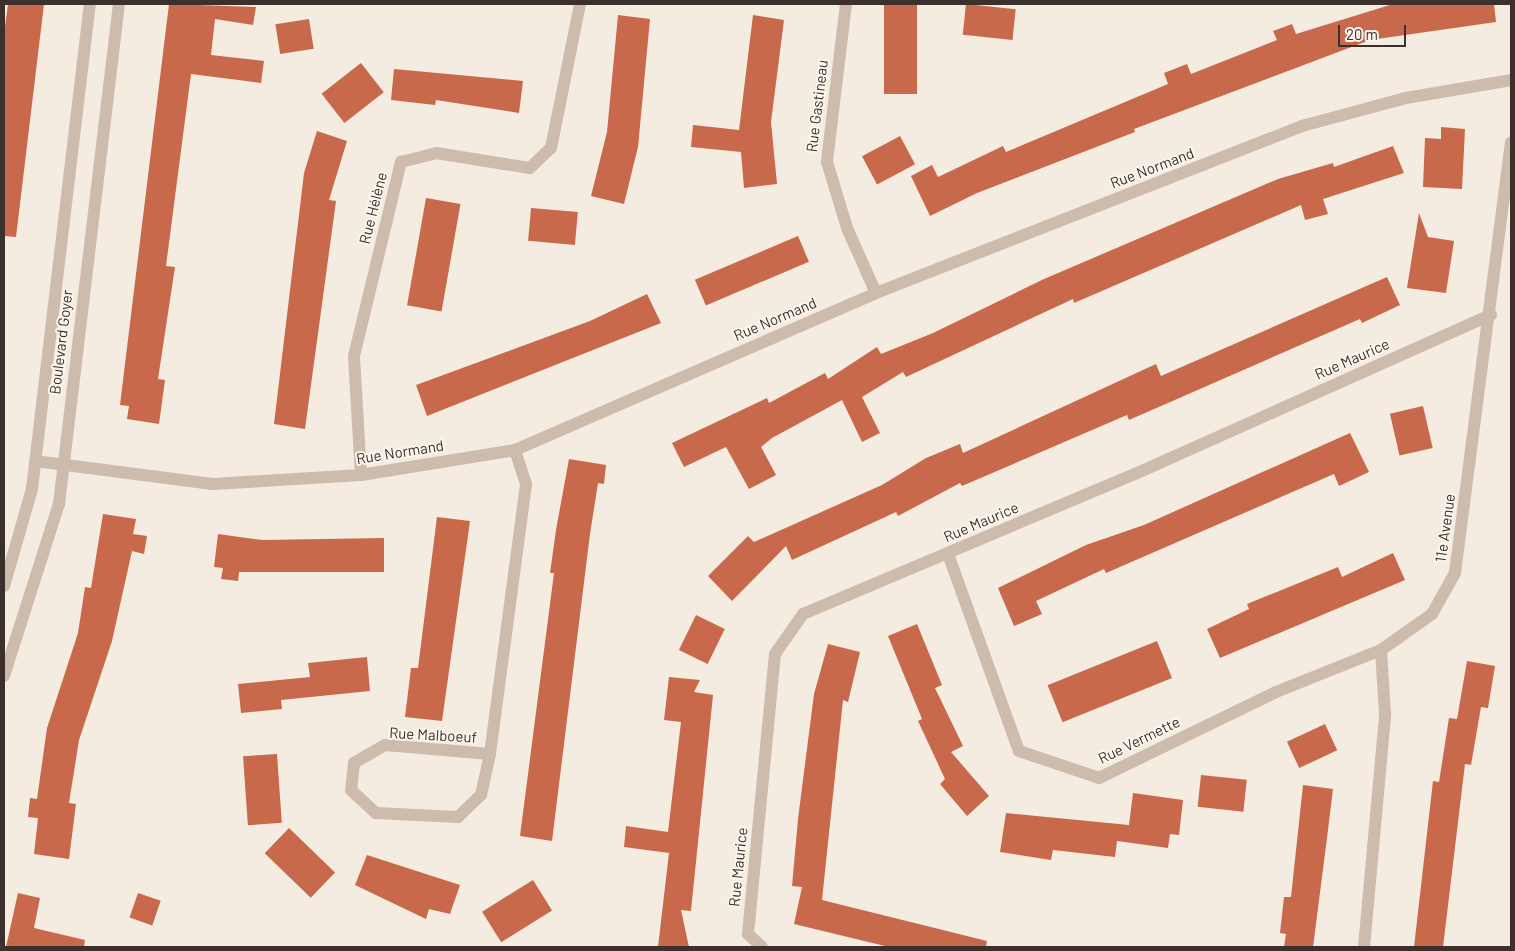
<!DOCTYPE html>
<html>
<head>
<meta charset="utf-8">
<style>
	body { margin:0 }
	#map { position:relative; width:1515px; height:951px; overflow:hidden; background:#f4ebe1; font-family:Barlow,sans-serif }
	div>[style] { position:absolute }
	.building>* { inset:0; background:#c8694b; transform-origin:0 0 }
	.minor>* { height:12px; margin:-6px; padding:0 6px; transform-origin:6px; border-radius:6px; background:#cdbbac }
	.tertiary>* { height:12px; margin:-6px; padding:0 6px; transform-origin:6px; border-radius:6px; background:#cdbbac }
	span { translate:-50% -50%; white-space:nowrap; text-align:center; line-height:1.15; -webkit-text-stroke:4px #fbf5ee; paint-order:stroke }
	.street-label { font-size:15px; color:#3b302b }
	.frame { position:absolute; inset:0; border:5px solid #3b302b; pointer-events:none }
	.scale { position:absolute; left:1338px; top:25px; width:68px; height:22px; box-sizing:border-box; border:2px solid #3b302b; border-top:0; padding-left:6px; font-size:15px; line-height:18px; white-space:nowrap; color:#3b302b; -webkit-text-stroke:4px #fbf5ee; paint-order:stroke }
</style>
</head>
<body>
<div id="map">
	<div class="building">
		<div style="clip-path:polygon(8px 4px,44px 4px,16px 237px,4px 236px,4px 34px)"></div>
		<div style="clip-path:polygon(169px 4px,256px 7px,253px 25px,215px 19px,211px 55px,264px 61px,261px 83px,191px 74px,166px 266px,175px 267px,158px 379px,165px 380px,159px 424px,127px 419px,129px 406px,120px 405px)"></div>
		<div style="left:884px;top:4px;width:33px;height:90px"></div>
		<div style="left:966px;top:4px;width:50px;height:31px;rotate:6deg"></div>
		<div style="clip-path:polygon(1393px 4px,1494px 4px,1496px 22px,1370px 40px,1134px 129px,1135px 132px,977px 193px,930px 216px,911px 176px,932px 165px,938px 177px,1003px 146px,1006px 152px,1168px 84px,1164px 73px,1187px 64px,1191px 74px,1277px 40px,1273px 31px,1292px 24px,1296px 34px)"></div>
		<div style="clip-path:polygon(618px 15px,650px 19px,638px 147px,624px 204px,591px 196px,607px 132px)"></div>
		<div style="clip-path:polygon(753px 15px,784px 20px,771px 122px,777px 184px,744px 188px,741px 152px,691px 147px,693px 125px,739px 130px)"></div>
		<div style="left:309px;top:19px;width:30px;height:34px;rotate:81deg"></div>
		<div style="left:361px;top:63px;width:37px;height:50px;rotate:52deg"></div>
		<div style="clip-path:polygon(394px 69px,523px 81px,519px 113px,436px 100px,435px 105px,391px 100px)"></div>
		<div style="clip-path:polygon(1441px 127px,1465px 129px,1462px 189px,1423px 187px,1425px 138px,1441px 139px)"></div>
		<div style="clip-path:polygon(317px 131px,347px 141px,329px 200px,336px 201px,305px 429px,274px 424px,304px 173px)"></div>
		<div style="left:900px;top:136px;width:32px;height:43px;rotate:62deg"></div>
		<div style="clip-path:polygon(1393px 146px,1404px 173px,1323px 199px,1328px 214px,1305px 220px,1301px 205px,1074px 303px,1073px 299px,906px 377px,903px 372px,862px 397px,880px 433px,862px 442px,842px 400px,772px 438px,761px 447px,776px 475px,749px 489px,726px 447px,684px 467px,672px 443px,767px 398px,769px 403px,825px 373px,828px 379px,877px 347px,881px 354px,933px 333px,1044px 279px,1278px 179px,1333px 163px,1334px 167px)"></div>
		<div style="left:426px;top:198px;width:35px;height:109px;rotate:10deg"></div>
		<div style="left:531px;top:208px;width:47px;height:33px;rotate:5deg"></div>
		<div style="clip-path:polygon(1419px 213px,1428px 237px,1454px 241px,1446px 293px,1407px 288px)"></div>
		<div style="left:798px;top:236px;width:28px;height:112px;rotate:67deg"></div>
		<div style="clip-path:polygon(1387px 277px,1400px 305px,1362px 323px,1360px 319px,1129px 420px,1127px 415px,962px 486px,960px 483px,898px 516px,896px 512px,792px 560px,786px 546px,732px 601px,708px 576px,748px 536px,754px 542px,882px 485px,926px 458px,960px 444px,963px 453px,1156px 364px,1161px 376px)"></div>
		<div style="clip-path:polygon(647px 294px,661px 323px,427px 416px,416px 385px,590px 321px)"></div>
		<div style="left:1423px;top:406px;width:43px;height:34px;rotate:77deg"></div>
		<div style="clip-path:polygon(1350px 433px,1369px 472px,1339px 486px,1334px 474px,1106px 573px,1104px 569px,1036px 601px,1042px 614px,1014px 626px,998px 588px,1086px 545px,1144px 525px)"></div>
		<div style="clip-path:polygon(569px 459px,606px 465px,604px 484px,598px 483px,590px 534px,552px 841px,520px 836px,554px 573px,550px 573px,556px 530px)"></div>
		<div style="clip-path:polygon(103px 514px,136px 519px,133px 534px,147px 536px,144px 554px,132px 551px,112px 641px,79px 740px,69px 803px,76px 804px,69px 859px,34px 854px,38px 818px,28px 817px,30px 798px,37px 799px,47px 728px,78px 633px,85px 587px,91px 588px)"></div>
		<div style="clip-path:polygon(437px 517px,470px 521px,442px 721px,405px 717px,411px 668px,418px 668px)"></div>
		<div style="clip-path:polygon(218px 534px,262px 540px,384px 538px,384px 572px,239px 572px,238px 581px,221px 579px,223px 568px,214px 567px)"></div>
		<div style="clip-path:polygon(1393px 553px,1405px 580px,1220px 658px,1207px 629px,1249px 609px,1247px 604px,1338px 567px,1342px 577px)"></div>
		<div style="left:696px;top:615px;width:32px;height:39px;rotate:26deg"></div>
		<div style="clip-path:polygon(917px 624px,942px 685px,935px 688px,963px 746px,951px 752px,989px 796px,967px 816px,940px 784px,945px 779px,918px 721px,922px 719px,888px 636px)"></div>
		<div style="left:1157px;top:641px;width:40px;height:118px;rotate:68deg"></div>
		<div style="clip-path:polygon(828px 644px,860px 652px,848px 702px,843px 700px,822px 900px,987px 941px,986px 947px,889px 947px,794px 924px,802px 887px,792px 886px,798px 819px,814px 694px)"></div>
		<div style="clip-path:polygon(367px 657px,370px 691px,281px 700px,282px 709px,241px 713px,238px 684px,310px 677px,308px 663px)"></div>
		<div style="clip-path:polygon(1467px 661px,1495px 666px,1488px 708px,1481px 707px,1471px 765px,1465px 764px,1443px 947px,1414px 947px,1433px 781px,1439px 782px,1449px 718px,1457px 719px)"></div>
		<div style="clip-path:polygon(669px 677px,700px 680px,694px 692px,713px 695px,691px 911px,681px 910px,689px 947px,658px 947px,669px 853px,624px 847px,626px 826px,668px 832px,681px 722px,664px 720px)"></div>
		<div style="left:1325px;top:724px;width:29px;height:42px;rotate:65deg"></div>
		<div style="left:277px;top:754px;width:69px;height:34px;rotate:86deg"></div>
		<div style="left:1201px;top:775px;width:46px;height:32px;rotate:6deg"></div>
		<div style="clip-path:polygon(1303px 785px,1333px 789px,1327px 838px,1313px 947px,1284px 947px,1286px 934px,1280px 933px,1284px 897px,1291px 897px)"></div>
		<div style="clip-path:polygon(1133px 793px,1183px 800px,1179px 835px,1170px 834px,1168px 848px,1117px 841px,1115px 857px,1053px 850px,1051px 860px,1000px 852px,1006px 813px,1129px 825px)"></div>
		<div style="left:289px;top:828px;width:64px;height:35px;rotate:44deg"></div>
		<div style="clip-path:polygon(367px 855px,460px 885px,450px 914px,429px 909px,426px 919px,355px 885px)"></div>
		<div style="left:533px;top:880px;width:36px;height:60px;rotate:58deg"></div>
		<div style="clip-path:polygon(18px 893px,40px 898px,34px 928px,85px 940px,84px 947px,6px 947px)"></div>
		<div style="left:138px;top:893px;width:24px;height:26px;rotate:19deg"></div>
	</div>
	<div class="minor">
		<div style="left:846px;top:4px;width:159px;rotate:96.9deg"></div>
		<div style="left:827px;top:162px;width:69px;rotate:73.1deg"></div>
		<div style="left:847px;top:228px;width:71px;rotate:66deg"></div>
		<div style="left:35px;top:461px;width:179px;rotate:7.4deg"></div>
		<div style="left:213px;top:484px;width:148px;rotate:-3.5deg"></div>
		<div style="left:361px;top:475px;width:156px;rotate:-9.2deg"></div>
		<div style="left:515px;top:450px;width:394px;rotate:-23.5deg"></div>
		<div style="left:876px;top:293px;width:458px;rotate:-21.4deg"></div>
		<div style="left:1302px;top:126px;width:108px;rotate:-15.1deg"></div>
		<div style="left:1406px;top:98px;width:107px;rotate:-9.7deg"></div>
		<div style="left:361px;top:475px;width:119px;rotate:-93.4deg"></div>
		<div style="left:354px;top:356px;width:200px;rotate:-76.4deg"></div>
		<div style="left:401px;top:162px;width:36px;rotate:-14deg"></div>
		<div style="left:436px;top:153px;width:95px;rotate:9.1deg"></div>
		<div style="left:530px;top:168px;width:29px;rotate:-44deg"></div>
		<div style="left:551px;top:148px;width:147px;rotate:-78.6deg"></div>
		<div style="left:948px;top:554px;width:209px;rotate:70.2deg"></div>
		<div style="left:1019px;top:751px;width:84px;rotate:18.6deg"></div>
		<div style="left:1099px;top:778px;width:197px;rotate:-25.9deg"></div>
		<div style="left:1276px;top:692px;width:113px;rotate:-21.8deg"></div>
		<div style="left:490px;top:754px;width:105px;rotate:-175.1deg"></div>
		<div style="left:385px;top:745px;width:36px;rotate:150deg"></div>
		<div style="left:354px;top:763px;width:27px;rotate:96deg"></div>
		<div style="left:351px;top:790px;width:34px;rotate:43deg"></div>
		<div style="left:376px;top:813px;width:82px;rotate:2.8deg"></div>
		<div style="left:458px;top:817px;width:32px;rotate:-44deg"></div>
		<div style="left:481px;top:795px;width:42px;rotate:-77.6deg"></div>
		<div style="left:490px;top:754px;width:272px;rotate:-82.4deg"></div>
		<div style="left:526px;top:484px;width:36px;rotate:-108deg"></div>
		<div style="left:762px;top:947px;width:19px;rotate:-137deg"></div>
		<div style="left:748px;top:934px;width:281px;rotate:-84.5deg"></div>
		<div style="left:775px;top:654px;width:49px;rotate:-55deg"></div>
		<div style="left:803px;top:614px;width:360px;rotate:-22.9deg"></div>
		<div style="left:1135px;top:474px;width:390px;rotate:-24.1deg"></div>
		<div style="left:1364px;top:947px;width:234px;rotate:-84.8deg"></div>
		<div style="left:1385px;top:714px;width:64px;rotate:-93.6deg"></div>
		<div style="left:1381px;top:650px;width:62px;rotate:-35.2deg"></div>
		<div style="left:1432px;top:614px;width:47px;rotate:-60.7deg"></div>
		<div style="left:1455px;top:573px;width:434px;rotate:-82.6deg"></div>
	</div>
	<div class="tertiary">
		<div style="left:4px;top:586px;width:101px;rotate:-73.9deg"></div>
		<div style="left:32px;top:489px;width:488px;rotate:-83.2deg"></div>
		<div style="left:4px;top:676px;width:181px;rotate:-72.3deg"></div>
		<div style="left:59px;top:504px;width:504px;rotate:-83.16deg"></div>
	</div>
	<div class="street-label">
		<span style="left:817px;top:106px;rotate:-83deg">Rue Gastineau</span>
		<span style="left:1152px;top:168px;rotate:-21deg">Rue Normand</span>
		<span style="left:373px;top:208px;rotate:-76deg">Rue Hélène</span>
		<span style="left:775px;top:319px;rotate:-23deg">Rue Normand</span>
		<span style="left:61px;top:342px;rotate:-83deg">Boulevard Goyer</span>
		<span style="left:1352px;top:359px;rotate:-24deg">Rue Maurice</span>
		<span style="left:400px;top:452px;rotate:-9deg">Rue Normand</span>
		<span style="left:981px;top:522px;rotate:-23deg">Rue Maurice</span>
		<span style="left:1445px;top:528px;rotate:-82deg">11e Avenue</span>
		<span style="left:433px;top:735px;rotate:3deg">Rue Malboeuf</span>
		<span style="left:1139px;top:740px;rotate:-26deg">Rue Vermette</span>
		<span style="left:738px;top:867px;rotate:-84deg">Rue Maurice</span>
	</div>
	<div class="frame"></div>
	<div class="scale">20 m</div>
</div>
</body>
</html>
